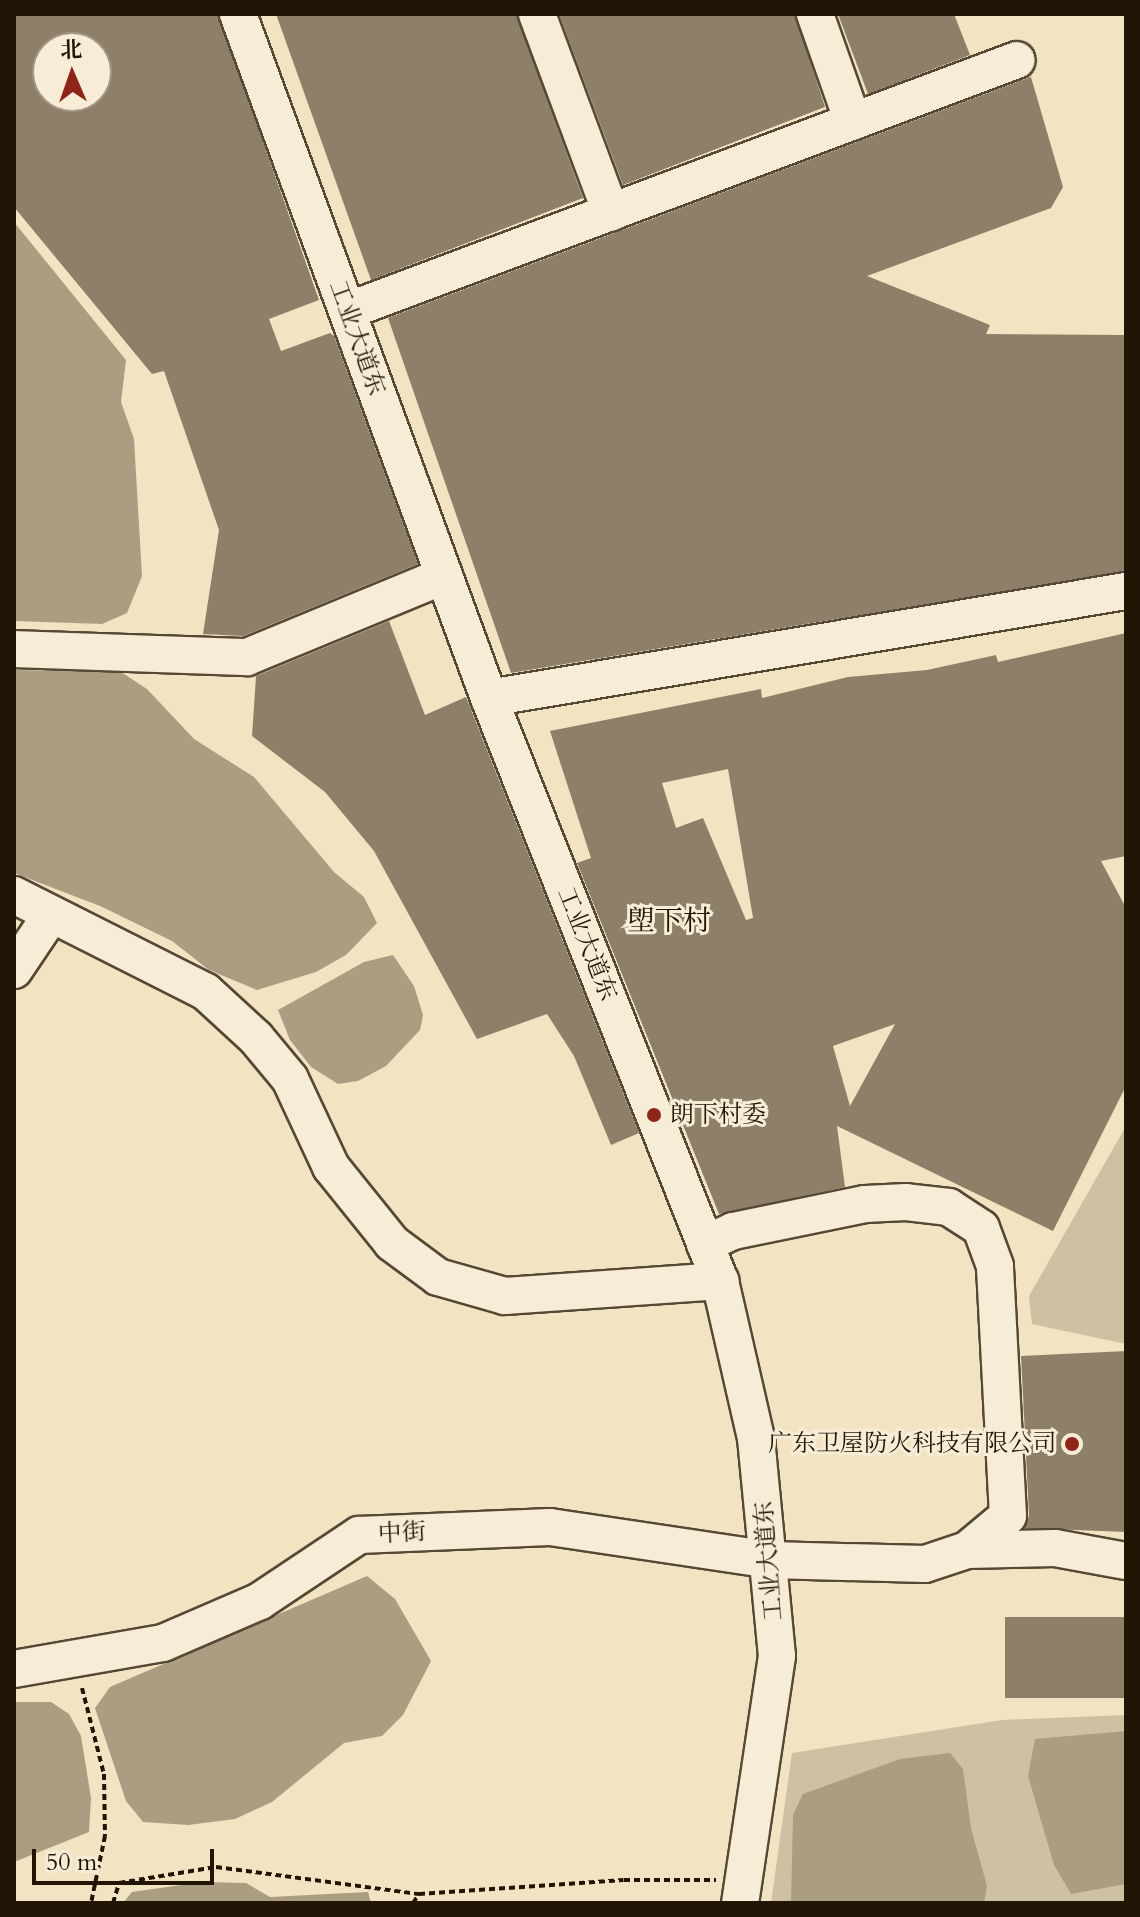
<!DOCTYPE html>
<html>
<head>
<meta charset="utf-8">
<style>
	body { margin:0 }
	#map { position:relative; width:1140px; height:1917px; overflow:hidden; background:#f2e3c2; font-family:Cardo,"Noto Serif SC",serif }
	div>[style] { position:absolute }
	.green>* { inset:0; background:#cec0a2 }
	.water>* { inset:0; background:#ab9d82 }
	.building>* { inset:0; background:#8e8068; transform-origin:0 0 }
	.path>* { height:4px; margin-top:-2px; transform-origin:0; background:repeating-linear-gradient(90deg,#211506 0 6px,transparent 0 10px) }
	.roads { filter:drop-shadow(2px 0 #554835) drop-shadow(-2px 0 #554835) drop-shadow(0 2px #554835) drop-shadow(0 -2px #554835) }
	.minor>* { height:36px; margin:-18px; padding:0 18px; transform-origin:18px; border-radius:18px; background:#f7edd7 }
	.dots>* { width:22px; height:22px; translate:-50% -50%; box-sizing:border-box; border:4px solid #f7edd7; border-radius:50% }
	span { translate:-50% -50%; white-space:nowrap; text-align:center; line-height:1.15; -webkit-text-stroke:6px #f7edd7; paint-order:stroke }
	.street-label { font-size:24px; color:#211506 }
	.poi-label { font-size:24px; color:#211506 }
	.left { translate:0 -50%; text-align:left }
	.right { translate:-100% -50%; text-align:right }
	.quarter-label { font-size:28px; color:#211506 }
	.frame { position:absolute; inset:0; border:16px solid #211506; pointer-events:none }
	.north { position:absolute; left:32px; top:32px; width:80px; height:80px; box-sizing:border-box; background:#f7edd7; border:2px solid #a19783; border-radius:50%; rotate:358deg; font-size:22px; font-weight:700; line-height:32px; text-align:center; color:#211506 }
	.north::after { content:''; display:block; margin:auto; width:28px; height:36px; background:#8f2418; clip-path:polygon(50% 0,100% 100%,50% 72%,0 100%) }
	.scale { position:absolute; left:32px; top:1849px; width:182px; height:36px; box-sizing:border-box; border:4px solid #211506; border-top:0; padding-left:10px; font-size:24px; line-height:28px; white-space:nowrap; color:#211506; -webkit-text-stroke:6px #f7edd7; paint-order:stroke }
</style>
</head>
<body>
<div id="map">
	<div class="green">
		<div style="clip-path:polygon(1126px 1126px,1126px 1344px,1032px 1324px,1029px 1296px)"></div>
		<div style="clip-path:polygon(1126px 1715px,1126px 1903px,771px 1903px,792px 1753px,1002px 1720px)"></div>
	</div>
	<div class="water">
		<div style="clip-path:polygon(14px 222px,126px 360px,121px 402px,134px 439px,142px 576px,127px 613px,102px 624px,14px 621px)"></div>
		<div style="clip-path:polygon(14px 670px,121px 672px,147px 689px,194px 739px,254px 777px,334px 872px,364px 897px,377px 923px,346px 955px,316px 972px,257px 990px,209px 970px,172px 941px,100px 906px,14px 873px)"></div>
		<div style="clip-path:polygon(393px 955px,414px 986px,423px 1015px,420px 1030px,386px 1066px,358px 1081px,338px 1084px,311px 1067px,290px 1040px,278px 1010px,364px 962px)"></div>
		<div style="clip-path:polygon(367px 1576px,395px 1599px,431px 1661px,403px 1715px,382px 1736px,344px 1743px,272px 1802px,235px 1819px,188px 1825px,143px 1822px,126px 1801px,95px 1708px,110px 1687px)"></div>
		<div style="clip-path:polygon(14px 1702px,51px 1702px,69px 1714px,81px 1736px,91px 1798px,89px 1832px,14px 1862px)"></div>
		<div style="clip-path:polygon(1126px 1731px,1126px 1884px,1071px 1894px,1054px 1865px,1028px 1776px,1035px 1739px)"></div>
		<div style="clip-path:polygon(950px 1753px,963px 1769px,971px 1828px,987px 1886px,984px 1903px,791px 1903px,793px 1815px,803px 1794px,900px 1759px)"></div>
		<div style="clip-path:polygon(202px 1882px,246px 1883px,270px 1897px,368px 1892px,371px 1903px,123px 1903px,132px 1892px)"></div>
	</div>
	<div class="building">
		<div style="clip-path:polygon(evenodd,14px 14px,218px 14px,319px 300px,269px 319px,281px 351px,330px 333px,334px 336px,418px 564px,243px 636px,203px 634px,219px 530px,164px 371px,152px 374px,14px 207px,14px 14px,48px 48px,96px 48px,96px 96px,48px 96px,48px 48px)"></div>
		<div style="clip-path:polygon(276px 14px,516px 14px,583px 198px,371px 280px)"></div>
		<div style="clip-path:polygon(559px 14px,795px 14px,825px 107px,623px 185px)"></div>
		<div style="clip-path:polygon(838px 14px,954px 14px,970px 55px,868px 94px)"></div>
		<div style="clip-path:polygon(1031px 77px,1063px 187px,1051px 208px,867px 276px,990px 325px,986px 334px,1126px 335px,1126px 571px,511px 673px,388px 318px)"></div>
		<div style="clip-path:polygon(389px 621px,425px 715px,466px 697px,639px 1133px,611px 1145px,574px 1056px,547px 1014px,477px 1039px,374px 851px,325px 792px,252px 736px,256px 676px)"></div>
		<div style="clip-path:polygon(evenodd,1126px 633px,1126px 856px,1101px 861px,1126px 908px,1126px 1086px,1053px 1231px,837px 1126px,845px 1187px,719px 1214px,577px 863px,591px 858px,550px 731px,761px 689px,762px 698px,848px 677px,927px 670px,996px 655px,998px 662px,1126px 633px,728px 769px,753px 918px,746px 920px,703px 818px,676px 828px,662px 783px,728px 769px,1126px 633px,895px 1024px,850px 1106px,833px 1046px,895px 1024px)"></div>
		<div style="clip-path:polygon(1126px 1351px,1126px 1532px,1025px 1528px,1029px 1515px,1021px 1356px)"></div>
		<div style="left:1126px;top:1617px;width:81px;height:121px;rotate:90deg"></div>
	</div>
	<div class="path">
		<div style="left:82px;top:1688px;width:89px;rotate:75.7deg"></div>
		<div style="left:104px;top:1774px;width:62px;rotate:89.1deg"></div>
		<div style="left:105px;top:1836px;width:68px;rotate:101.8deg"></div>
		<div style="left:113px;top:1903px;width:21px;rotate:-73deg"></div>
		<div style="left:119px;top:1883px;width:98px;rotate:-9.4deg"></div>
		<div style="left:216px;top:1867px;width:205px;rotate:7.6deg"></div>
		<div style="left:419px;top:1894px;width:205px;rotate:-3.9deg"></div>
		<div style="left:624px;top:1880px;width:92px"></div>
		<div style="left:413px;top:1903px;width:11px;rotate:-56deg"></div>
	</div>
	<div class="roads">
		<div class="minor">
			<div style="left:238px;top:14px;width:729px;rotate:69.85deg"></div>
			<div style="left:489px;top:698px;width:627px;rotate:68.39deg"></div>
			<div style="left:720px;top:1281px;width:161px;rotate:77.1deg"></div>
			<div style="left:756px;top:1438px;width:219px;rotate:84.5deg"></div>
			<div style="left:777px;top:1656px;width:250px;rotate:98.5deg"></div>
			<div style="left:537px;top:14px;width:212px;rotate:69.6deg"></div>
			<div style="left:815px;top:14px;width:114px;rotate:70.6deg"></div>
			<div style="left:347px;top:311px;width:715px;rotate:-20.54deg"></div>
			<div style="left:14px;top:649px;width:233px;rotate:2deg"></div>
			<div style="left:247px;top:657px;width:213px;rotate:-22.4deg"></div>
			<div style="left:489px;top:698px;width:646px;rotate:-9.54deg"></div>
			<div style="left:14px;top:895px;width:215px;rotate:26.8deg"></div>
			<div style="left:206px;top:992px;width:68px;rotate:42.6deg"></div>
			<div style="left:256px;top:1038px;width:53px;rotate:50.3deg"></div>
			<div style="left:290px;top:1079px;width:97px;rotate:65deg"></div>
			<div style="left:331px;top:1167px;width:97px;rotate:51.2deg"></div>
			<div style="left:392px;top:1243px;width:57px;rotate:36.5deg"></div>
			<div style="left:438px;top:1277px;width:70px;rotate:15.8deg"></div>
			<div style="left:505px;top:1296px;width:216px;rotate:-4deg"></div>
			<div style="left:14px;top:970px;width:66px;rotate:-56.1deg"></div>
			<div style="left:967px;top:1550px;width:88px;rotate:-1.3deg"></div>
			<div style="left:1055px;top:1548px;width:72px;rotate:10.4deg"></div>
			<div style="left:14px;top:1669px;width:151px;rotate:-9.9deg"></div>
			<div style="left:163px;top:1643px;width:106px;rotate:-23.4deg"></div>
			<div style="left:260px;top:1601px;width:119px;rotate:-33.7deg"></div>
			<div style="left:359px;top:1535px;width:191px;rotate:-2.4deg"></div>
			<div style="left:550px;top:1527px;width:222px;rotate:8.5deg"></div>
			<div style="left:770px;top:1560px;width:155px;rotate:1.5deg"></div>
			<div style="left:925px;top:1564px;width:44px;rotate:-18.4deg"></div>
			<div style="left:967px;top:1550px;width:53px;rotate:-39.7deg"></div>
			<div style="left:1008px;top:1516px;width:250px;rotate:-93deg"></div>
			<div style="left:995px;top:1266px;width:40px;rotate:-110.2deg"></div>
			<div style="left:981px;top:1228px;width:38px;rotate:-147deg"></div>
			<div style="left:949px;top:1207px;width:43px;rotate:-173.4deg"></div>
			<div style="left:906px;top:1202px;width:41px;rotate:177.2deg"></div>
			<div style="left:865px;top:1204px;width:135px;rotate:168.4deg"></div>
			<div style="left:733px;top:1231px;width:31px;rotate:155deg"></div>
		</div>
	</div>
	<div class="dots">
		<div style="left:654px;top:1115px;background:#8f2418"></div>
		<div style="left:1072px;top:1444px;background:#8f2418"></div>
	</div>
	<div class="street-label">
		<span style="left:357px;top:338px;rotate:70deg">工业大道东</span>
		<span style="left:587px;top:944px;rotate:68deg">工业大道东</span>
		<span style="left:402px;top:1533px;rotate:-3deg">中街</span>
		<span style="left:769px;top:1561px;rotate:-95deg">工业大道东</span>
	</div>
	<div class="poi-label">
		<span class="left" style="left:670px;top:1115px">朗下村委</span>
		<span class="right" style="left:1056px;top:1444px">广东卫屋防火科技有限公司</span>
	</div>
	<div class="quarter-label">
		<span style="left:669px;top:921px">塱下村</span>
	</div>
	<div class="frame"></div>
	<div class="north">北</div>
	<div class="scale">50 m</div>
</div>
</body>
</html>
